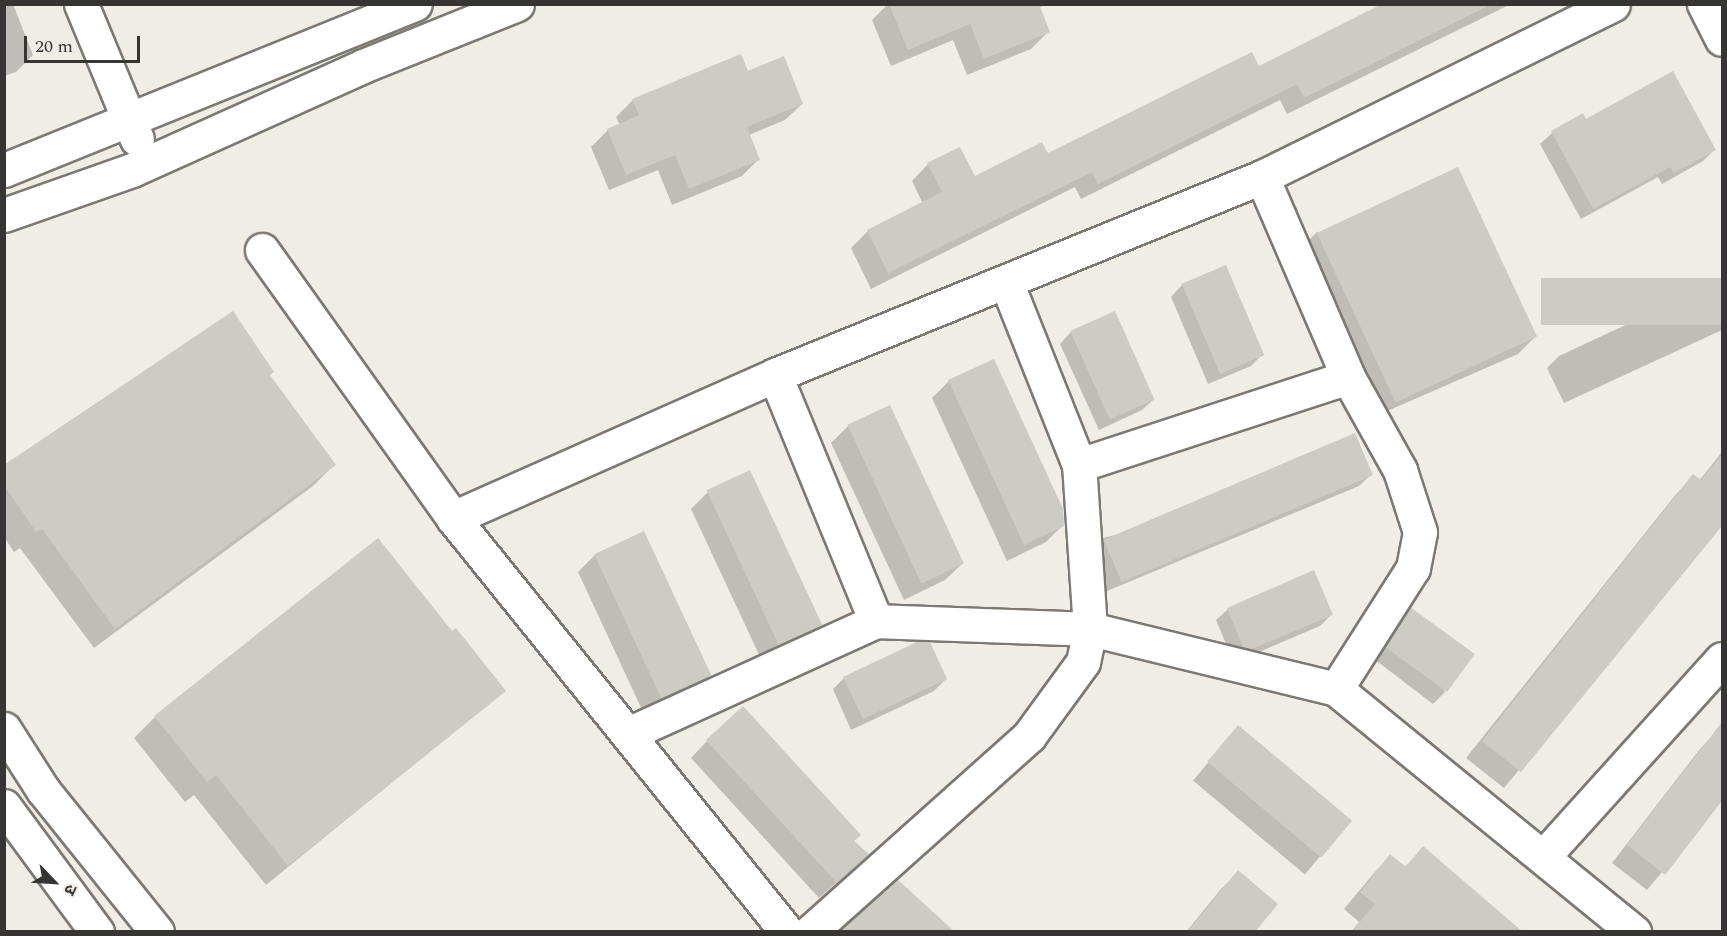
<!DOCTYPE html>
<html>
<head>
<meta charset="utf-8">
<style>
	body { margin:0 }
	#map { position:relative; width:1727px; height:936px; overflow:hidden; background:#f0ece6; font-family:Spectral,"Noto Sans Devanagari",serif }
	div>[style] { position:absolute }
	.shadow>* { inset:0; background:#0003; transform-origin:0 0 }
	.building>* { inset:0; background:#cccbc4; transform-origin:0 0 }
	.roads { filter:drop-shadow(2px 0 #7c7873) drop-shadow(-2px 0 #7c7873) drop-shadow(0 2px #7c7873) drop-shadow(0 -2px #7c7873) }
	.minor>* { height:33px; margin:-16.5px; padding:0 16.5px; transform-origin:16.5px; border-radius:16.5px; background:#fff }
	span { translate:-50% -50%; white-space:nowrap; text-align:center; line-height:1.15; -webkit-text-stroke:5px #f0ece6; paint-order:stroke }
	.frame { position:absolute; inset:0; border:6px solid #373533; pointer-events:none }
	.north { position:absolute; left:24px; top:852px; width:60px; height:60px; -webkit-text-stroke:4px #f0ece6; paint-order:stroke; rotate:115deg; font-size:16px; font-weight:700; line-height:24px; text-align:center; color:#373533 }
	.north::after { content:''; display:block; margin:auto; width:21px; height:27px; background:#373533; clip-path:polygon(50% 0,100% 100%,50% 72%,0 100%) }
	.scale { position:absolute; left:24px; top:36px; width:116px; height:27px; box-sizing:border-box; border:3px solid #373533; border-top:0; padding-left:8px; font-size:18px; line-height:21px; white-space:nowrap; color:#373533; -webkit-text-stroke:4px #f0ece6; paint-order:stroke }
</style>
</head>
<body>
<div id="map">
	<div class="shadow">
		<div style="clip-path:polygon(4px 4px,13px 4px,33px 55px,16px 72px,4px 76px)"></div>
		<div style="clip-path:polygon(888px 4px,1047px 4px,1038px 8px,1048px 32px,1031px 49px,967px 75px,953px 40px,891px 66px,872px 20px)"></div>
		<div style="clip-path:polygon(1388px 4px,1511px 4px,1287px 114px,1280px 100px,1081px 199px,1075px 187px,871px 289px,851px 248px,868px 231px,923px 204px,912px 181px,928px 164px,974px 178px,1047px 155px,1258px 68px)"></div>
		<div style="clip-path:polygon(633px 100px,802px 104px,785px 120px,749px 135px,759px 159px,742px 176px,672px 205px,658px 170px,609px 190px,591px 147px,608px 130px,620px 125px,616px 117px)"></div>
		<div style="clip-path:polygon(1582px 115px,1586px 121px,1714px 150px,1703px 161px,1662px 184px,1658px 177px,1581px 219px,1540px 144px,1552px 133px)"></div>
		<div style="clip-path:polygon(1317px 232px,1535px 337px,1518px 354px,1376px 416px,1300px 249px)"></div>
		<div style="clip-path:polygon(1226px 267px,1263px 354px,1251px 366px,1208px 384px,1171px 297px,1182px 285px)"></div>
		<div style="clip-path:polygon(1722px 280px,1722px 330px,1564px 403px,1547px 368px,1559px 356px)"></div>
		<div style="clip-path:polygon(1071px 332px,1154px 399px,1142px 410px,1099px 430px,1060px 344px)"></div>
		<div style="clip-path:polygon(269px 376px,334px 465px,313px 486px,94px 648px,20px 548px,14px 552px,4px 537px,4px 467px)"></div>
		<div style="clip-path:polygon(949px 381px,1063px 525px,1046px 542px,1007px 561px,932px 398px)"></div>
		<div style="clip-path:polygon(889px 407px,962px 564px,945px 580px,904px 600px,831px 443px,847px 427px)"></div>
		<div style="clip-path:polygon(1722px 452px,1722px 525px,1504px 788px,1466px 758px,1677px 493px,1694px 476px,1699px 481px)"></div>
		<div style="clip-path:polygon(1371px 475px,1359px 486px,1095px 596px,1092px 550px,1103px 538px)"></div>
		<div style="clip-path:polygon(708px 492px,820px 625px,803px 641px,762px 661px,691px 509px)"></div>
		<div style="clip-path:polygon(377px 540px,451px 634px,504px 691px,266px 885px,194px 795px,185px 802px,134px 738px,155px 717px)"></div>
		<div style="clip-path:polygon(595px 555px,710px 675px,693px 692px,644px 714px,578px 572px)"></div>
		<div style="clip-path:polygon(1228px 609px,1331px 615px,1320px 626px,1240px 660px,1232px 658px,1216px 620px)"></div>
		<div style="clip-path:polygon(1411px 609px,1445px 692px,1433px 704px,1374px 659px)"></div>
		<div style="clip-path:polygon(844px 678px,946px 679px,934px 691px,851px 730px,833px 689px)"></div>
		<div style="clip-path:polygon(1722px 726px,1722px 800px,1647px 890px,1612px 863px,1700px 749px)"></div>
		<div style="left:1238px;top:727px;width:146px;height:70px;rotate:40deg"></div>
		<div style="clip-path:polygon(707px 741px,852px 841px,850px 871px,819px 898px,691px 758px)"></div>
		<div style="clip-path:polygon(1423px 848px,1521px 932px,1351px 932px,1359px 922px,1344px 909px,1374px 873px,1390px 856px,1404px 868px)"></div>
		<div style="clip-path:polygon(1238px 873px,1254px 932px,1186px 932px,1221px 889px)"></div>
	</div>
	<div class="building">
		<div style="clip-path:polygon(889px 4px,1039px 4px,1050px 32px,984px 59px,970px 24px,908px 50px)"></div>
		<div style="clip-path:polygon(1382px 4px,1492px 4px,1304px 98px,1297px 84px,1098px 184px,1092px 172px,888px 273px,867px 230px,942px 192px,927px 163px,960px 147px,975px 176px,1042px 142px,1048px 153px,1252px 52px,1259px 66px)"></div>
		<div style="clip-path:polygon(741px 54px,748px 71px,784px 56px,803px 104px,747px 127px,760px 160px,689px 189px,675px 155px,626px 175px,607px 129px,639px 115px,632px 99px)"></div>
		<div style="clip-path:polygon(1673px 71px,1716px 150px,1674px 173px,1670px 167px,1593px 209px,1551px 131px,1583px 113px,1586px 119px)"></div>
		<div style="left:1458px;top:167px;width:187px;height:156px;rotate:65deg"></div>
		<div style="left:1226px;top:265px;width:98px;height:48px;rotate:67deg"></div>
		<div style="left:1722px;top:278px;width:47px;height:181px;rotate:90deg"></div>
		<div style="clip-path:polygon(233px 311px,274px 372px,270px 375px,336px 465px,115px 629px,42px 529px,36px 532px,4px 485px,4px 465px)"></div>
		<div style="left:1115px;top:311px;width:97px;height:49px;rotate:66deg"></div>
		<div style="clip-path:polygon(994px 359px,1063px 509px,1064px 526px,1024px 545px,948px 380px)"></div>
		<div style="left:890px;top:405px;width:175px;height:47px;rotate:65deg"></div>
		<div style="left:1355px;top:433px;width:46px;height:273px;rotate:67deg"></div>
		<div style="clip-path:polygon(1722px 454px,1722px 526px,1521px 772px,1482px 741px,1693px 474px,1701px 480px)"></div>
		<div style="left:750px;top:470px;width:171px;height:48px;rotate:65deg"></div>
		<div style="left:644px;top:531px;width:159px;height:55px;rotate:65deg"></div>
		<div style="clip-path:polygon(378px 538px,452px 631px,456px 628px,506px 691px,288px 866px,216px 775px,207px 782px,154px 716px)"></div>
		<div style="clip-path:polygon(1314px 570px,1333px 615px,1252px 649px,1243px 647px,1227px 608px)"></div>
		<div style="left:1410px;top:607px;width:80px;height:47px;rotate:36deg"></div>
		<div style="clip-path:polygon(919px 641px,930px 642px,947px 679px,863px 719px,843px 677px)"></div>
		<div style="clip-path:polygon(743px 706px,861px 835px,854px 841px,869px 854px,837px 883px,706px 740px)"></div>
		<div style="clip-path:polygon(1722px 722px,1722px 801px,1665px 875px,1627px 845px)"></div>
		<div style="left:1238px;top:725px;width:149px;height:48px;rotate:40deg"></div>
		<div style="clip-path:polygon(1423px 846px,1523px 932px,1351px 932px,1375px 904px,1360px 892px,1390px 854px,1406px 867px)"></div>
		<div style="clip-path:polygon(1238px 870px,1278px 904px,1255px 932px,1187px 932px)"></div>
		<div style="clip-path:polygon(897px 879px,955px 932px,839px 932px)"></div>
	</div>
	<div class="roads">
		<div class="minor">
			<div style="left:81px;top:4px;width:146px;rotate:67.5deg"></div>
			<div style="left:1704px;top:4px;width:39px;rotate:63deg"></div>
			<div style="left:4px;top:170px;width:443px;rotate:-22deg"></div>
			<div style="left:1262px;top:177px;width:218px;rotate:66.7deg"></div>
			<div style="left:1348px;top:377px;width:107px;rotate:60.8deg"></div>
			<div style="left:1400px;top:470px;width:65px;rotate:72.1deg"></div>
			<div style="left:1420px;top:532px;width:37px;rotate:101deg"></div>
			<div style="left:1413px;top:568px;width:143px;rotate:122.5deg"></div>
			<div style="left:4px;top:215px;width:136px;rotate:-19.4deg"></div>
			<div style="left:132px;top:170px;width:253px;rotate:-24.2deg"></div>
			<div style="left:363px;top:66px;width:166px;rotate:-21.9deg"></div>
			<div style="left:262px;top:250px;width:329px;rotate:54.5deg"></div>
			<div style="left:453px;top:518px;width:532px;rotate:51.1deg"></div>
			<div style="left:775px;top:375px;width:266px;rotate:67.7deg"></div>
			<div style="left:876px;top:621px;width:214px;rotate:2.1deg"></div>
			<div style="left:1090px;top:629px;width:253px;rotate:13.7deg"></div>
			<div style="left:1336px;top:689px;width:385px;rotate:39.2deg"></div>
			<div style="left:1079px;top:465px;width:283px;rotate:-18.1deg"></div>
			<div style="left:453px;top:518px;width:352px;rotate:-23.9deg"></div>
			<div style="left:775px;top:375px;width:526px;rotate:-22.13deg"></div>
			<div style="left:1262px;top:177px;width:391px;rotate:-26.2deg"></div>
			<div style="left:4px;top:729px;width:72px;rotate:57.4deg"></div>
			<div style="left:43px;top:790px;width:182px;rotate:51.2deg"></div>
			<div style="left:628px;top:734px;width:273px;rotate:-24.5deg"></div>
			<div style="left:4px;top:806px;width:157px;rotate:53.6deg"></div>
			<div style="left:1543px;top:857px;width:267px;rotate:-47.9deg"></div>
			<div style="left:810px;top:932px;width:294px;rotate:-41.8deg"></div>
			<div style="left:1029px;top:736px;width:92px;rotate:-53.9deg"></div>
			<div style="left:1083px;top:662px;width:34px;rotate:-78deg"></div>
			<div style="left:1090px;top:629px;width:164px;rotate:-93.8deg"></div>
			<div style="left:1079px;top:465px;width:197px;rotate:-111.7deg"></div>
		</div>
	</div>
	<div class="frame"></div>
	<div class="north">उ</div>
	<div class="scale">20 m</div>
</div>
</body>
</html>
